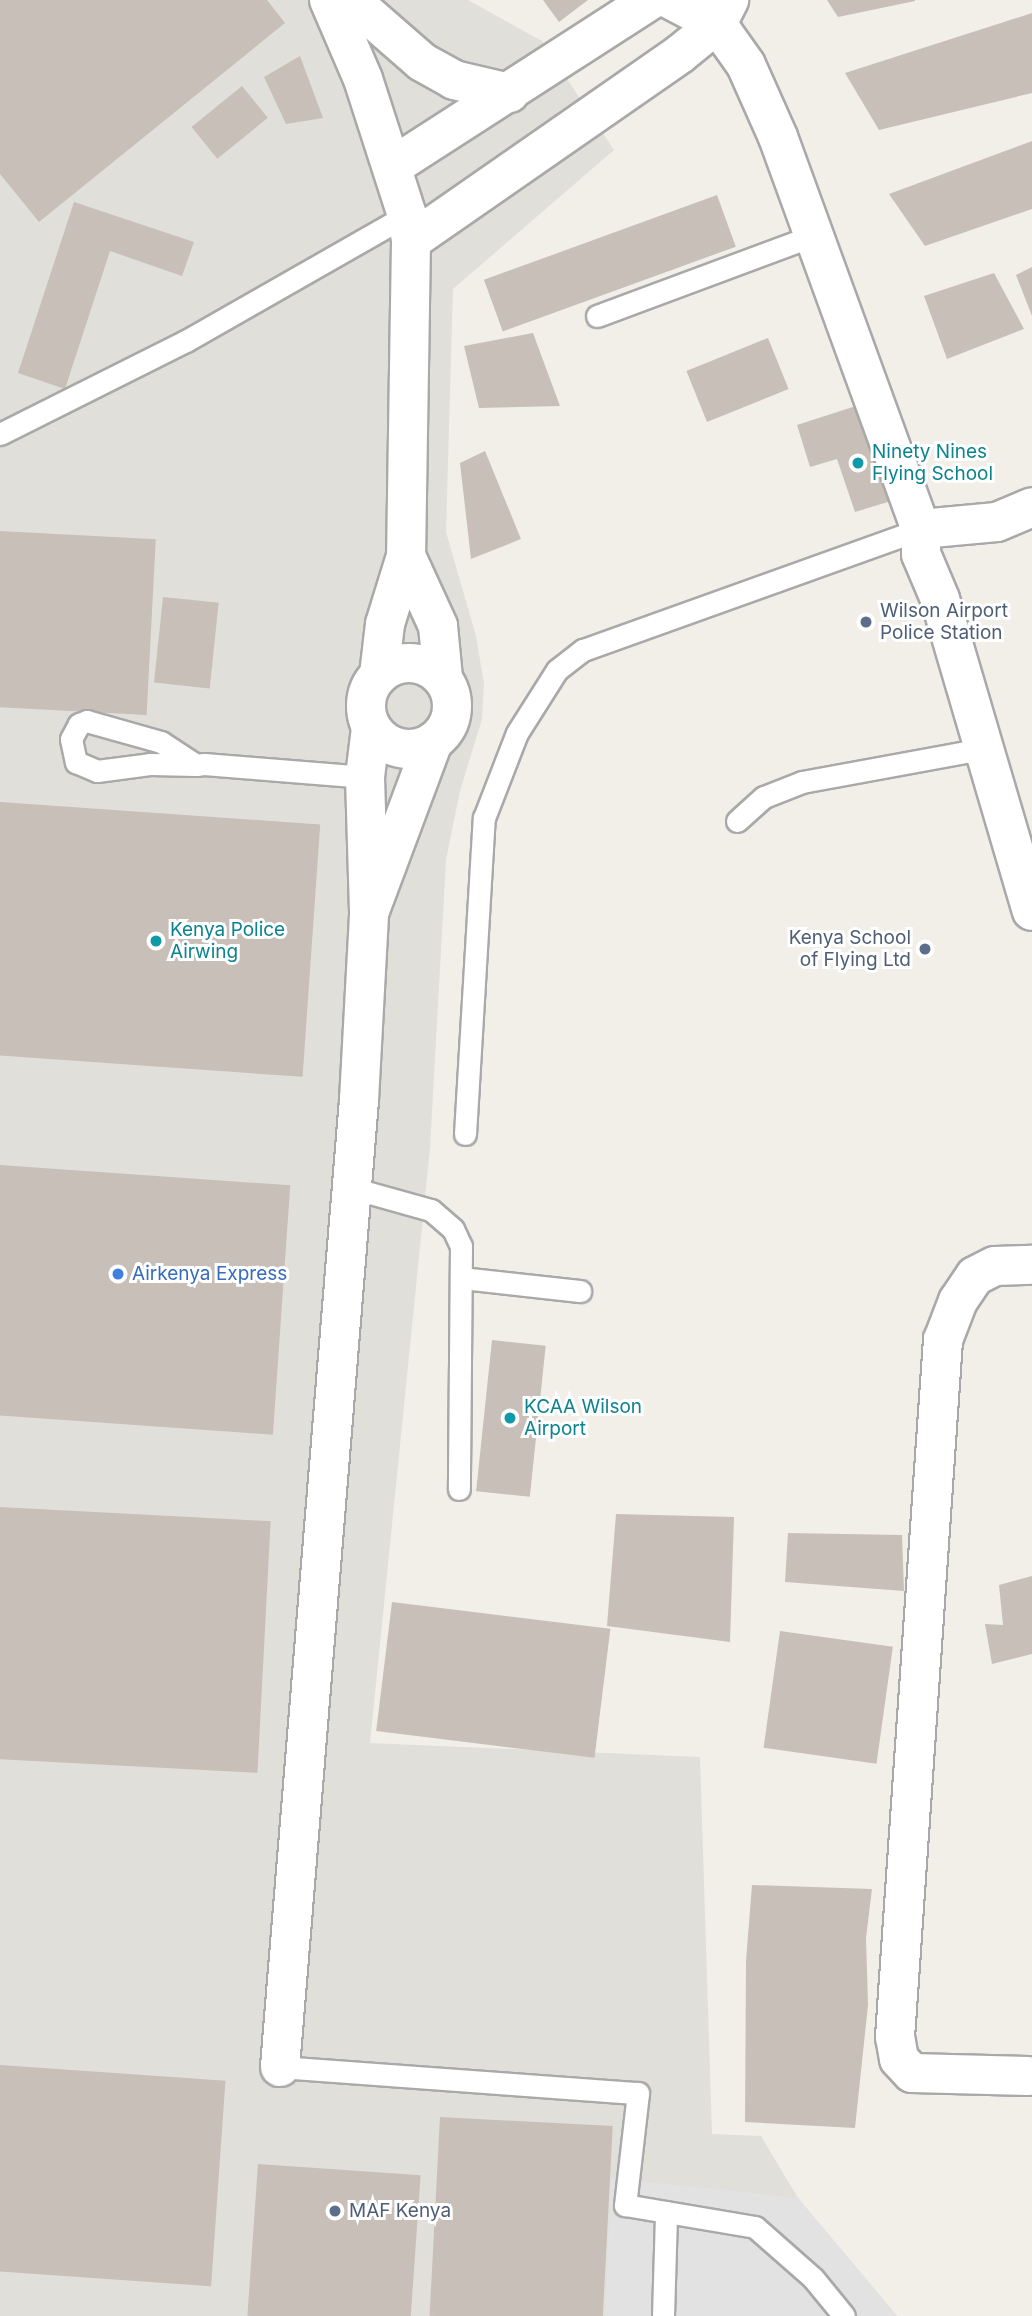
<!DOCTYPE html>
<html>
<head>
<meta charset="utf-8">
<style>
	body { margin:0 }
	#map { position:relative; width:1032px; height:2316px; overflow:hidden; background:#f2efe9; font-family:Inter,sans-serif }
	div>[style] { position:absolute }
	.airport>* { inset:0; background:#e1dfda }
	.parking>* { inset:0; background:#e2e2e2 }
	.building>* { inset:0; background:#c7bfb8; transform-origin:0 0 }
	.roads { filter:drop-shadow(2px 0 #a9a9a9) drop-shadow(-2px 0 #a9a9a9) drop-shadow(0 2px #a9a9a9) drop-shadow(0 -2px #a9a9a9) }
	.lane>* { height:21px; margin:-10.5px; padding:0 10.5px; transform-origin:10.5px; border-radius:10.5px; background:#fff }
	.street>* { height:38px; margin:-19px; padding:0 19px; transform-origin:19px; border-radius:19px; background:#fff }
	.street>.ring { margin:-19px; padding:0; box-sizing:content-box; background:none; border:38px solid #fff; border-radius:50% }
	.dots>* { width:19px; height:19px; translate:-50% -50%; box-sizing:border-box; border:4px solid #fff; border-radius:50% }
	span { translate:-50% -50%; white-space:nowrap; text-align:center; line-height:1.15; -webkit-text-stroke:6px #fff; paint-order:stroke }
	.culture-label { font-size:19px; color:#0d838f }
	.left { translate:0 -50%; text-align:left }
	.service-label { font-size:19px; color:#4e5e75 }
	.right { translate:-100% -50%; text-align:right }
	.shop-label { font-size:19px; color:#366cbe }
</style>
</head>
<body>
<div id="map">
	<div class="airport">
		<div style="clip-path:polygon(0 0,468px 0,542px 41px,614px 150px,453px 289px,446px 532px,476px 636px,484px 684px,482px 719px,460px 791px,446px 860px,430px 1148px,370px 1743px,700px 1757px,712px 2134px,761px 2136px,798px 2198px,897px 2316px,0 2316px)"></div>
	</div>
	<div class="parking">
		<div style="clip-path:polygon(611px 2178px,798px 2198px,897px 2316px,605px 2316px)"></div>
	</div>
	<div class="building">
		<div style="clip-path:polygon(0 0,267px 0,285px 23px,39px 222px,0 174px)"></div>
		<div style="clip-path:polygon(543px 0,588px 0,559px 22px)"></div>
		<div style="clip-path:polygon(827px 0,915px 0,915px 1px,838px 17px)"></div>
		<div style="clip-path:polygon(1032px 13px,1032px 93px,879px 130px,845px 73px)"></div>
		<div style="clip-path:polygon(300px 56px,323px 118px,286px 124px,264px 77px)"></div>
		<div style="left:242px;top:86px;width:41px;height:65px;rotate:51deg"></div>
		<div style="clip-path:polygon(1032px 141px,1032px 209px,925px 246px,889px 194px)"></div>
		<div style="left:717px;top:195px;width:55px;height:248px;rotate:70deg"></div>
		<div style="clip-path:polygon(74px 202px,194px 242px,182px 276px,110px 251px,65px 389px,18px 373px)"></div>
		<div style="clip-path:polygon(1032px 267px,1032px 316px,1016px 275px)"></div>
		<div style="clip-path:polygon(994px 273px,1024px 329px,947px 359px,924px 296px)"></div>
		<div style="clip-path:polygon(533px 333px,560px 406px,479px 408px,464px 346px)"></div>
		<div style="left:768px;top:338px;width:55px;height:88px;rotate:68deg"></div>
		<div style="clip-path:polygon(859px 405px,891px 501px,855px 512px,837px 459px,810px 467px,797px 425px)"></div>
		<div style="clip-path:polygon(485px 451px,521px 539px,471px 559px,460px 463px)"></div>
		<div style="left:0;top:531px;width:156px;height:176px;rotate:3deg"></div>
		<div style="left:163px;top:597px;width:56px;height:86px;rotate:6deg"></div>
		<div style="left:0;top:802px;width:321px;height:253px;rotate:4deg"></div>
		<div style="left:0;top:1165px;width:291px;height:250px;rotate:4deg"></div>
		<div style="left:492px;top:1340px;width:54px;height:152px;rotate:6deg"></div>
		<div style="left:0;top:1507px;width:271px;height:252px;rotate:3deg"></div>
		<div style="clip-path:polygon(616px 1514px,734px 1517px,730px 1642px,607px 1626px)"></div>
		<div style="clip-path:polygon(788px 1533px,902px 1535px,904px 1591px,785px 1582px)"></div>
		<div style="clip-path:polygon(1032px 1576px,1032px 1654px,992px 1664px,985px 1624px,1003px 1625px,999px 1585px)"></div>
		<div style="left:392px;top:1602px;width:220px;height:130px;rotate:7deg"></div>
		<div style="left:780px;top:1631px;width:114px;height:118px;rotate:8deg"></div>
		<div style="clip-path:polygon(752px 1885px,872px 1889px,866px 1938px,868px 2005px,855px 2128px,745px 2122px,746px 1961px)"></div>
		<div style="left:0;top:2065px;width:226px;height:206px;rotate:4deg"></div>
		<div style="left:440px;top:2117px;width:173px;height:199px;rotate:3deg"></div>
		<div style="left:258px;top:2164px;width:163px;height:152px;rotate:4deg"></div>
	</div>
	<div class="roads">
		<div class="lane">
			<div style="left:597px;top:316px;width:229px;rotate:-20.4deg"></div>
			<div style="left:0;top:434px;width:208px;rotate:-26.6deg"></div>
			<div style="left:186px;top:341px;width:254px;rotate:-29.7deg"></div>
			<div style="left:196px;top:765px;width:42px;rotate:-146.7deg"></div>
			<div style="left:161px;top:742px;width:77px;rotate:-164.2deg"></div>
			<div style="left:87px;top:721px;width:9px;rotate:159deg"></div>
			<div style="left:79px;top:724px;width:17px;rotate:118deg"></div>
			<div style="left:71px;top:739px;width:24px;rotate:78deg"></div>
			<div style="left:76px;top:762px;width:23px;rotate:23deg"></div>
			<div style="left:97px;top:771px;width:53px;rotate:-7.5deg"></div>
			<div style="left:150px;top:764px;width:46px;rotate:1.2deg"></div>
			<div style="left:196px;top:765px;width:8px;rotate:-7deg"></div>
			<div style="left:204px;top:764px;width:162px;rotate:4.6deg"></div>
			<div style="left:737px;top:821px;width:36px;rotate:-42deg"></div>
			<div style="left:764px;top:797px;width:41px;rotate:-21.5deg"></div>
			<div style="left:802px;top:782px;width:183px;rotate:-10.4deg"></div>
			<div style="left:465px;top:1134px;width:317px;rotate:-86.6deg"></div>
			<div style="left:484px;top:818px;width:91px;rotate:-68.8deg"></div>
			<div style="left:517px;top:733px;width:75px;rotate:-57.6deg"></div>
			<div style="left:557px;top:670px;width:33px;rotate:-38deg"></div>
			<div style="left:583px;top:650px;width:359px;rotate:-19.7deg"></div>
			<div style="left:352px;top:1188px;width:82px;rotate:15.6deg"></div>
			<div style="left:431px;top:1210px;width:29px;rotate:41deg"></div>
			<div style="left:453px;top:1229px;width:19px;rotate:65deg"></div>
			<div style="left:461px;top:1246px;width:243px;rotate:90.5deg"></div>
			<div style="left:462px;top:1278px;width:119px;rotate:6.3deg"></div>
			<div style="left:280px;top:2067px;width:359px;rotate:4.2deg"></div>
			<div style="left:638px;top:2093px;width:113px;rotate:96.6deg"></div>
			<div style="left:625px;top:2205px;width:132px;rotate:9.6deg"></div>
			<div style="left:755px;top:2227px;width:77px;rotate:41.3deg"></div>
			<div style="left:813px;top:2278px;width:49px;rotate:50.8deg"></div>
			<div style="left:663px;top:2316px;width:104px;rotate:-88.3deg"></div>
		</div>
		<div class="street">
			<div style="left:329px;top:0;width:86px;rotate:66.7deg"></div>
			<div style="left:363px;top:79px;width:143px;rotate:72.1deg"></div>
			<div style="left:407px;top:215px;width:26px;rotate:81deg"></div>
			<div style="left:411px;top:241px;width:315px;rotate:90.9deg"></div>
			<div style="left:351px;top:0;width:94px;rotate:41.1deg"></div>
			<div style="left:422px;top:62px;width:37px;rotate:29deg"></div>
			<div style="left:454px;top:80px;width:57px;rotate:13.3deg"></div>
			<div style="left:671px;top:0;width:52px;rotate:27.6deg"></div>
			<div style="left:717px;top:24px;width:50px;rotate:54.7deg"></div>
			<div style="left:746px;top:65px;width:79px;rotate:66deg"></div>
			<div style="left:778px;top:137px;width:417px;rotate:70deg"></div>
			<div style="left:921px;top:529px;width:25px;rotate:90deg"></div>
			<div style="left:921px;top:554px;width:49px;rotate:67.1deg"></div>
			<div style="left:940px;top:599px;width:325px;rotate:73.6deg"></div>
			<div style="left:393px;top:166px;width:307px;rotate:-32.8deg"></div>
			<div style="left:411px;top:241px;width:328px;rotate:-34.8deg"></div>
			<div style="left:680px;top:54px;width:48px;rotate:-39deg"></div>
			<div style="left:717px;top:24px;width:27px;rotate:-63deg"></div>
			<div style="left:921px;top:529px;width:76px;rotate:-5.3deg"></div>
			<div style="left:997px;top:522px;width:38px;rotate:-23deg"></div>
			<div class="ring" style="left:366px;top:663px;width:48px;height:48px"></div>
			<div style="left:379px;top:675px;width:51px;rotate:-83.3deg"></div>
			<div style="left:385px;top:624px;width:71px;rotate:-72.8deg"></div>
			<div style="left:406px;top:556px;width:77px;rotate:65.4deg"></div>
			<div style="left:438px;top:626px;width:52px;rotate:84.5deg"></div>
			<div style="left:371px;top:728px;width:49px;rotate:97deg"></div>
			<div style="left:365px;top:777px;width:136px;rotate:88.3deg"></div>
			<div style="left:369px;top:913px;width:183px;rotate:-69.5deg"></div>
			<div style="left:280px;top:2067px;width:970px;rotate:-85.33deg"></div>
			<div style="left:359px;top:1100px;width:187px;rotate:-86.9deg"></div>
			<div style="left:1028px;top:2076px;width:116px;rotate:-178.5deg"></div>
			<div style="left:912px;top:2073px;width:19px;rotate:-133deg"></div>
			<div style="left:899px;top:2059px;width:22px;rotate:-100deg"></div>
			<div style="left:895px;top:2037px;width:699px;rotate:-86.06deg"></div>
			<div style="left:943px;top:1340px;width:42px;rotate:-69deg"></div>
			<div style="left:958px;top:1301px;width:30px;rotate:-56deg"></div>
			<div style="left:975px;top:1276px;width:22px;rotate:-27deg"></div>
			<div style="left:995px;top:1266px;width:37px;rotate:-2deg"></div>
		</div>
	</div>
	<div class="dots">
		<div style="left:858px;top:463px;background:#0f9aa8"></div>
		<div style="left:866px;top:622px;background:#5c6f8a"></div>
		<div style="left:156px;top:941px;background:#0f9aa8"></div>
		<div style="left:925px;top:949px;background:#5c6f8a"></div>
		<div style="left:118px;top:1274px;background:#3f7fe0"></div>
		<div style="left:510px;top:1418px;background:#0f9aa8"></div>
		<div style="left:335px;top:2211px;background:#5c6f8a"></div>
	</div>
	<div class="culture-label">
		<span class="left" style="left:872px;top:463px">Ninety Nines<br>Flying School</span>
		<span class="left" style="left:170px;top:941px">Kenya Police<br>Airwing</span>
		<span class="left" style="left:524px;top:1418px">KCAA Wilson<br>Airport</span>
	</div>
	<div class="service-label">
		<span class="left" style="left:880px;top:622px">Wilson Airport<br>Police Station</span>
		<span class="right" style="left:911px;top:949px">Kenya School<br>of Flying Ltd</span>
		<span class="left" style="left:349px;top:2211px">MAF Kenya</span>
	</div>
	<div class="shop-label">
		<span class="left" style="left:132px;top:1274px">Airkenya Express</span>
	</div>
</div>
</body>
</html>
